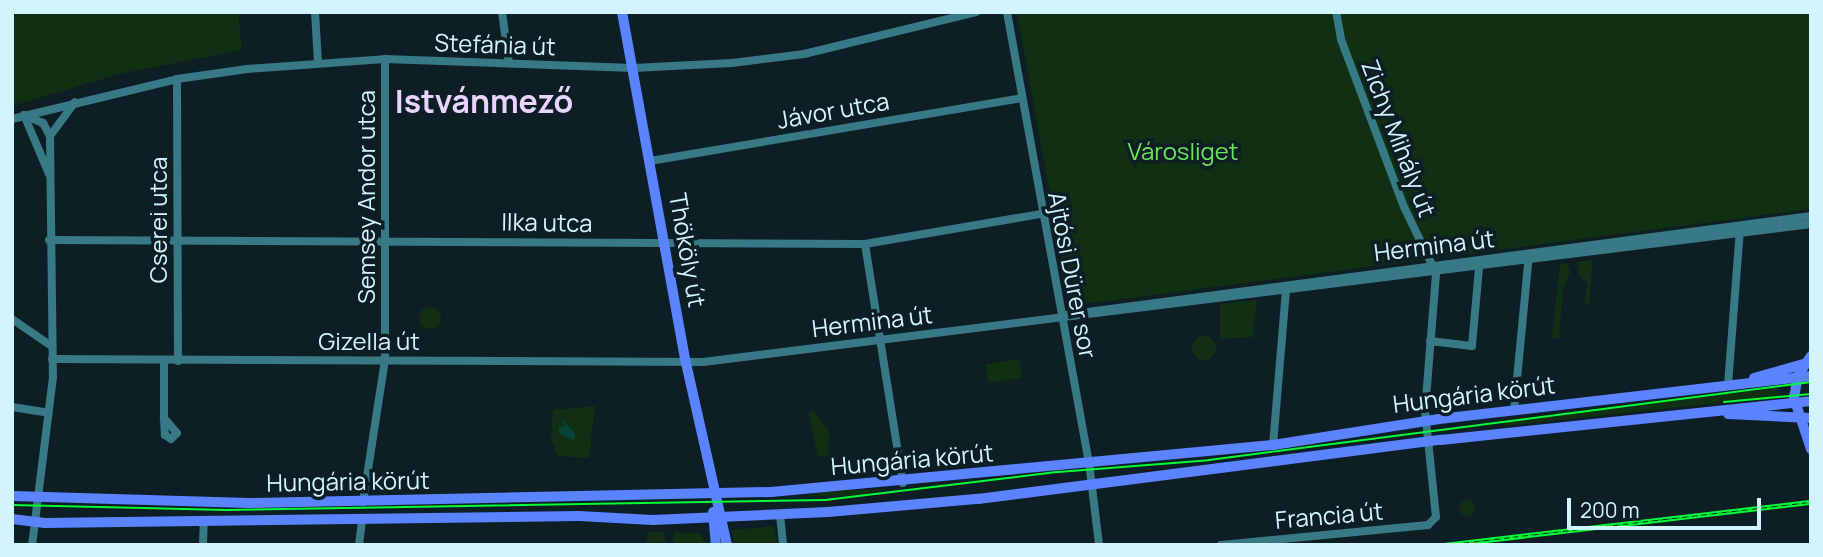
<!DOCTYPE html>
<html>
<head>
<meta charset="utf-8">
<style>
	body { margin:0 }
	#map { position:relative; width:1823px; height:557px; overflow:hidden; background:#0e1e25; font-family:Manrope,sans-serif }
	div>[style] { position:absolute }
	.green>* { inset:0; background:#112f13; transform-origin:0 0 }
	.round { border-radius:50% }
	.water>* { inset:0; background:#084435 }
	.minor>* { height:8px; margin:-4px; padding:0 4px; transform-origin:4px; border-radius:4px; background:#377985 }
	.major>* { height:10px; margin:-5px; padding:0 5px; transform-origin:5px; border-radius:5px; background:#5983ff }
	.tram>* { height:2px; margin:-1px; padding:0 1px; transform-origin:1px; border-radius:1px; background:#00fd37 }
	.rail>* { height:4.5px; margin-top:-2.25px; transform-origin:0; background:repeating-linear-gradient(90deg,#0e1e25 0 5px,#00fd37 0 10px); box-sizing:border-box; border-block:2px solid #00fd37 }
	span { translate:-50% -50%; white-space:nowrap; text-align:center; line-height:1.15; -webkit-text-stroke:7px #0e1e25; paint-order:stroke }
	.street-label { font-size:24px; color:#d2f4ff }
	.park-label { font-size:24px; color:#6ce35a }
	.district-label { font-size:32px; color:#e9d4ff; font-weight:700 }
	.frame { position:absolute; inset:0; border:14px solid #d2f4ff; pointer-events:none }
	.scale { position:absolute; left:1567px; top:498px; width:194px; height:32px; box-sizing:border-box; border:4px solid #d2f4ff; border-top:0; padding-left:9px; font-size:21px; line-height:24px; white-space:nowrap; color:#d2f4ff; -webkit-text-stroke:5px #0e1e25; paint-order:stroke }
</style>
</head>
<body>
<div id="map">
	<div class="green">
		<div style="clip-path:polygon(12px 12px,238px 12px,242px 50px,119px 74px,12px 106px)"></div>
		<div style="clip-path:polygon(1017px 12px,1811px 12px,1811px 209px,1070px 306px)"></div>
		<div style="clip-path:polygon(1593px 260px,1589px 305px,1585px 304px,1587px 283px,1579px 276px,1577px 262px)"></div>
		<div style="clip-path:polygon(1567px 263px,1570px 272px,1563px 290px,1559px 339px,1552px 338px,1560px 264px)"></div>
		<div style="clip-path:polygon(1257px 300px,1253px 337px,1220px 339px,1220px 304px)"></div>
		<div class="round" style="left:419px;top:307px;width:22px;height:22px"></div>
		<div class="round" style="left:1192px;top:336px;width:24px;height:24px"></div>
		<div style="left:1019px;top:359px;width:19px;height:34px;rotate:81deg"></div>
		<div style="clip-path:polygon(1779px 388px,1780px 396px,1505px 426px,1505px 421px)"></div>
		<div style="clip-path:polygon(595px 406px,589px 458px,557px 456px,551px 439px,553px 410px)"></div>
		<div style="clip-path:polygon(812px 409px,829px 431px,828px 455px,818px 457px,809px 414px)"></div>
		<div style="clip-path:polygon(888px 489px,856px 496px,804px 496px,826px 491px)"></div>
		<div class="round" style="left:1459px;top:500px;width:16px;height:16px"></div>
		<div style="clip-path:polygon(773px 526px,778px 545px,734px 545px,732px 530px)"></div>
		<div style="clip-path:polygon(649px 532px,663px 532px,666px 541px,645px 545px)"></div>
		<div style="clip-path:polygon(674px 532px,701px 534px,705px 545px,673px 545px)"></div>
	</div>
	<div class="water">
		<div style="clip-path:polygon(562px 419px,575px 433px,574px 440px,559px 434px,559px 427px,565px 426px)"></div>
	</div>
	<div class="minor">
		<div style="left:315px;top:12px;width:51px;rotate:86.6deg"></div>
		<div style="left:502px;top:12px;width:51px;rotate:82.2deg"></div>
		<div style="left:1007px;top:12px;width:457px;rotate:79.7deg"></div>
		<div style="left:1089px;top:462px;width:84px;rotate:83.1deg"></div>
		<div style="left:177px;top:79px;width:282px;rotate:89.8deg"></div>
		<div style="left:24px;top:115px;width:21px;rotate:23deg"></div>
		<div style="left:43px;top:123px;width:15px;rotate:62deg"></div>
		<div style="left:50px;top:136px;width:241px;rotate:89.3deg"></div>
		<div style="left:53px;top:377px;width:169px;rotate:97.1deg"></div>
		<div style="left:24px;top:115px;width:64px;rotate:67deg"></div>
		<div style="left:12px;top:119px;width:170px;rotate:-13.6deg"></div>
		<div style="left:177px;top:79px;width:71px;rotate:-8.1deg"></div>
		<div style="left:247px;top:69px;width:138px;rotate:-4.1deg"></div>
		<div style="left:385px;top:59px;width:248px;rotate:2.1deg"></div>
		<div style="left:633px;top:68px;width:99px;rotate:-2.9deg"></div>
		<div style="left:732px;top:63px;width:73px;rotate:-7.1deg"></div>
		<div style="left:804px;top:54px;width:177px;rotate:-13.7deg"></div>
		<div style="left:50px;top:136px;width:42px;rotate:-53.7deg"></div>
		<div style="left:650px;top:161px;width:377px;rotate:-9.6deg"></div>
		<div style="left:49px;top:240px;width:816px;rotate:0.28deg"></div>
		<div style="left:865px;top:244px;width:179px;rotate:-9.7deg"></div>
		<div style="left:865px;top:244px;width:242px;rotate:81deg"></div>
		<div style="left:1065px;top:315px;width:753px;rotate:-7.56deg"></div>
		<div style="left:12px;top:319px;width:46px;rotate:34.4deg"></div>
		<div style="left:1430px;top:341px;width:42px;rotate:6.8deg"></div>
		<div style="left:1472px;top:346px;width:79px;rotate:-84.9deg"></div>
		<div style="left:52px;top:359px;width:651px;rotate:0.26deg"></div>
		<div style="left:703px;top:362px;width:1117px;rotate:-7.1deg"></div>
		<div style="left:164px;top:361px;width:57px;rotate:90deg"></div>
		<div style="left:164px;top:418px;width:17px;rotate:87deg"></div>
		<div style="left:165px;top:435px;width:7px;rotate:34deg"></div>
		<div style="left:171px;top:439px;width:8px;rotate:-45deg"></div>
		<div style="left:177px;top:433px;width:20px;rotate:-131deg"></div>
		<div style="left:1728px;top:385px;width:157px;rotate:-85.6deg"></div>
		<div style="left:12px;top:407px;width:37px;rotate:9deg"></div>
		<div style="left:1514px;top:410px;width:156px;rotate:-84.5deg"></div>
		<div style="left:1273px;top:445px;width:157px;rotate:-85.2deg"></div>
		<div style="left:363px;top:502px;width:144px;rotate:-81.2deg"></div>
		<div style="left:385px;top:360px;width:301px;rotate:-90deg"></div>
		<div style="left:780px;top:515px;width:30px;rotate:84deg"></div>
		<div style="left:203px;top:545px;width:23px;rotate:-88deg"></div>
		<div style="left:359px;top:545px;width:26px;rotate:-83deg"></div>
		<div style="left:1221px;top:545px;width:208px;rotate:-5.5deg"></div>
		<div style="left:1428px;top:525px;width:11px;rotate:-45deg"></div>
		<div style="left:1436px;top:517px;width:107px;rotate:-95.9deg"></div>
		<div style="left:1425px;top:411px;width:138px;rotate:-85.4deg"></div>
		<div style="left:1436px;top:273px;width:73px;rotate:-115.9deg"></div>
		<div style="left:1404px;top:207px;width:179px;rotate:-110.6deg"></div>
		<div style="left:1341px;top:39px;width:27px;rotate:-100deg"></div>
	</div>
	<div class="major">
		<div style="left:622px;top:12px;width:357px;rotate:79.7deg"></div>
		<div style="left:686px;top:363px;width:187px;rotate:77.3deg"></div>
		<div style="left:1811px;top:356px;width:23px;rotate:124deg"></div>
		<div style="left:1798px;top:375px;width:23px;rotate:100deg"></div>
		<div style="left:1794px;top:398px;width:54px;rotate:71.6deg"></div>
		<div style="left:1754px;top:378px;width:55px;rotate:-15.8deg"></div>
		<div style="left:1728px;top:414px;width:83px;rotate:2.8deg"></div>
		<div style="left:12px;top:496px;width:237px;rotate:1.7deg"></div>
		<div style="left:249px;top:503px;width:522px;rotate:-1.21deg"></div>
		<div style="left:771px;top:492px;width:504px;rotate:-5.35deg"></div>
		<div style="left:1273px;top:445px;width:168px;rotate:-8.9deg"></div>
		<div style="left:1439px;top:419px;width:374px;rotate:-6.6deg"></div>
		<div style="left:713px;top:512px;width:33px;rotate:85deg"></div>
		<div style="left:12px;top:519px;width:33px;rotate:7deg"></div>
		<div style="left:45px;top:523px;width:534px;rotate:-0.75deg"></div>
		<div style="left:579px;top:516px;width:74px;rotate:3.1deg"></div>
		<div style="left:653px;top:520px;width:175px;rotate:-2.6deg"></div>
		<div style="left:828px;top:512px;width:151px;rotate:-5deg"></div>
		<div style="left:978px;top:499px;width:467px;rotate:-7.3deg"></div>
		<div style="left:1441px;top:440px;width:372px;rotate:-6deg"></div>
	</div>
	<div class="tram">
		<div style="left:1724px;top:402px;width:87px;rotate:-5.3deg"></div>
		<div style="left:12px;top:505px;width:215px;rotate:1.3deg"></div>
		<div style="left:227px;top:510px;width:598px;rotate:-0.96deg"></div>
		<div style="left:825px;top:500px;width:235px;rotate:-6.9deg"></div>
		<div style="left:1058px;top:472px;width:151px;rotate:-4.5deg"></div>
		<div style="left:1209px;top:460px;width:607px;rotate:-7.38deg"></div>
	</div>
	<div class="rail">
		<div style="left:1444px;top:545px;width:370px;rotate:-6.7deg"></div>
	</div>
	<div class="street-label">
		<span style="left:495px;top:44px;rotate:2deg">Stefánia út</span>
		<span style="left:833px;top:110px;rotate:-10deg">Jávor utca</span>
		<span style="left:1399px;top:138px;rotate:69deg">Zichy Mihály út</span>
		<span style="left:366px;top:197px;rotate:-90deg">Semsey Andor utca</span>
		<span style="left:158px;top:220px;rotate:-90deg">Cserei utca</span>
		<span style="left:547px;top:222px;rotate:1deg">Ilka utca</span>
		<span style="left:1434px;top:245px;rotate:-7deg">Hermina út</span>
		<span style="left:688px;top:250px;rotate:80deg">Thököly út</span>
		<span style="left:1073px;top:275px;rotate:79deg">Ajtósi Dürer sor</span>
		<span style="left:872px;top:321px;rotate:-7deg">Hermina út</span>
		<span style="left:369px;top:341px">Gizella út</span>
		<span style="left:1474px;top:394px;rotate:-7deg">Hungária körút</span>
		<span style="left:912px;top:459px;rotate:-5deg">Hungária körút</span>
		<span style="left:348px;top:481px;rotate:-1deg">Hungária körút</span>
		<span style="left:1329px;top:515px;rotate:-5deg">Francia út</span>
	</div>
	<div class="park-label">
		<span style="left:1183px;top:151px">Városliget</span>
	</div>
	<div class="district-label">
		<span style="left:484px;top:101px">Istvánmező</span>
	</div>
	<div class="frame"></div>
	<div class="scale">200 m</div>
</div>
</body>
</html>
